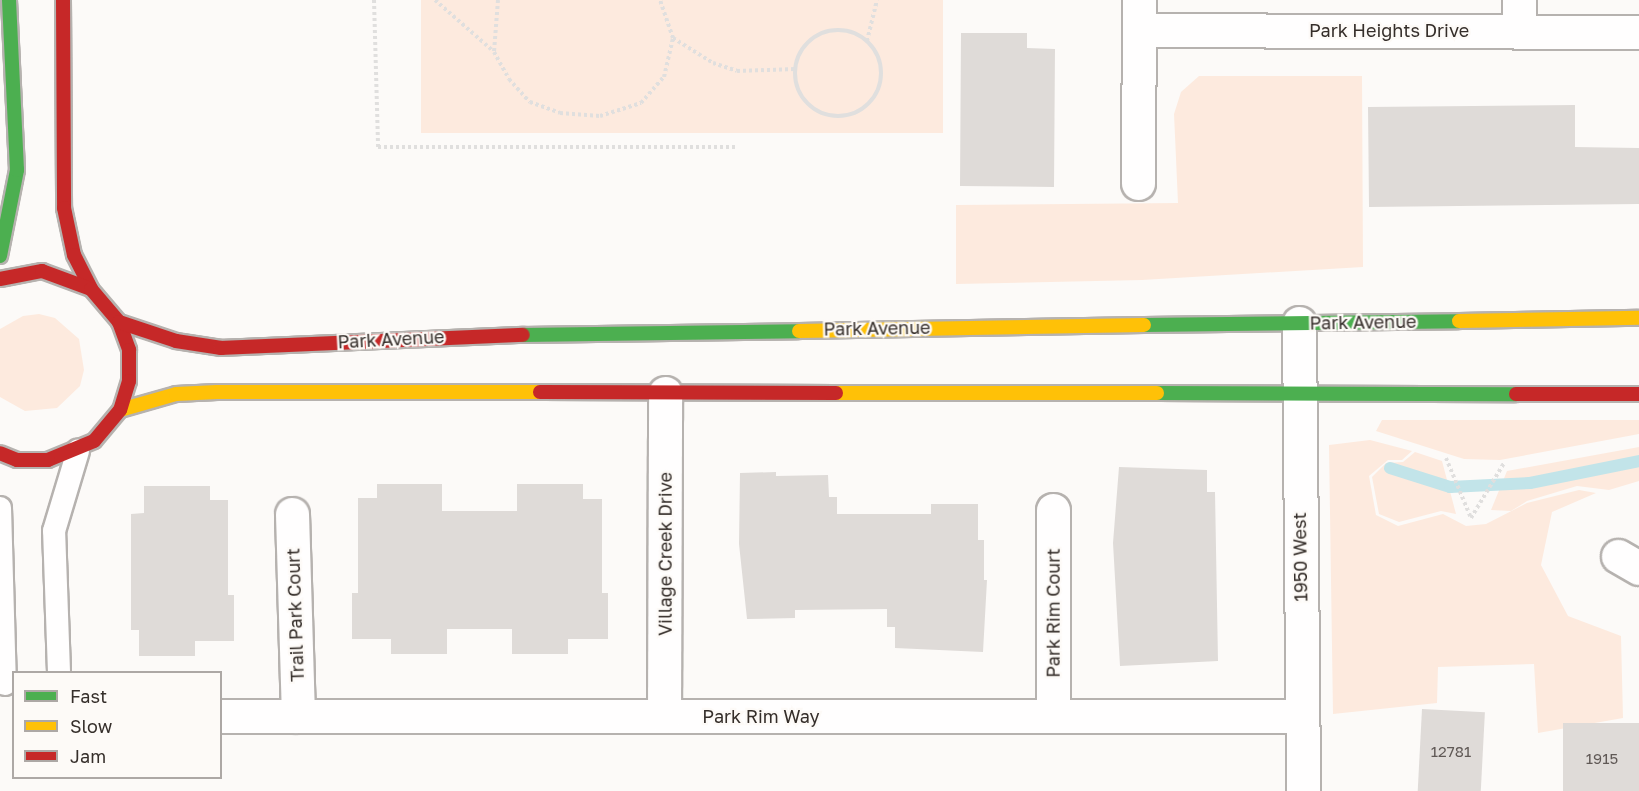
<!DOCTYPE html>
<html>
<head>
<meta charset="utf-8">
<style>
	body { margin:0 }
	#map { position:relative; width:1639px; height:791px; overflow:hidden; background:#fcfaf8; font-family:"Golos Text",sans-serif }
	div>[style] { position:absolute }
	.green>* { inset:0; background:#fdeade; transform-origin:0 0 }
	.stream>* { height:12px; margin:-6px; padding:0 6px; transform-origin:6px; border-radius:6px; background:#c2e4e9 }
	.building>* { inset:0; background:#dfdbd8; transform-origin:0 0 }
	.path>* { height:4px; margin-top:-2px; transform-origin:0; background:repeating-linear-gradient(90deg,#e0dfde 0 3px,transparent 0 6px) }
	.path>.ring { margin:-2px; padding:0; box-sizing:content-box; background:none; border:4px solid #e0dfde; border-radius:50% }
	.roads { filter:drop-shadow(2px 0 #b6b2af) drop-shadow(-2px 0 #b6b2af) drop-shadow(0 2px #b6b2af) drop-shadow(0 -2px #b6b2af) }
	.lane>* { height:22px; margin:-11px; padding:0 11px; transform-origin:11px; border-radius:11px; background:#fffefe }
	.street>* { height:33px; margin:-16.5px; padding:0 16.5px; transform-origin:16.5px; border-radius:16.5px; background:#fffefe }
	.fast>* { height:14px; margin:-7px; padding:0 7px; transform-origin:7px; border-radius:7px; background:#4caf50 }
	.slow>* { height:14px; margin:-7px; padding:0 7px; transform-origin:7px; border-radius:7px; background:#ffc107 }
	.jam>* { height:14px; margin:-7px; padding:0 7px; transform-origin:7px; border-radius:7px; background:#c62828 }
	span { translate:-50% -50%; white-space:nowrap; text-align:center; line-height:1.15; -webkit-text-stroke:4.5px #fdfaf7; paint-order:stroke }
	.number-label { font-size:15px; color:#605956 }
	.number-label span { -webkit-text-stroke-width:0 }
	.street-label { font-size:18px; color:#352e2a }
	.legend { position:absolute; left:12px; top:671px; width:210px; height:108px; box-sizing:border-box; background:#fdfaf7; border:2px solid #ada8a5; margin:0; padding:8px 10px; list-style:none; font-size:18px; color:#352e2a }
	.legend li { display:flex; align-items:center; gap:12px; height:30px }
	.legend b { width:30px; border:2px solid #ada8a5 }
</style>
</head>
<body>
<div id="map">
	<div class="green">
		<div style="left:421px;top:0;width:522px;height:133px"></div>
		<div style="clip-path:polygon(1199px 76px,1362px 76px,1363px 267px,1142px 280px,956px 284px,956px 205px,1178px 203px,1174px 114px,1181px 92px)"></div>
		<div style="clip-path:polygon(39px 314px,55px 318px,79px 339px,84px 370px,80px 386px,57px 408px,25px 411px,0 397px,0 329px,23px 316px)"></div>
		<div style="clip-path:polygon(1382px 420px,1639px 420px,1639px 434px,1500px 460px,1464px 459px,1376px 431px)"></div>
		<div style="clip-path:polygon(1370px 440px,1412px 451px,1402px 460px,1388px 460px,1369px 476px,1376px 515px,1398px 526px,1443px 514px,1466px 526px,1486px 524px,1527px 503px,1579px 490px,1596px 493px,1552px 512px,1541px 565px,1568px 616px,1621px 636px,1623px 718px,1538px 733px,1534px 664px,1438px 667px,1437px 703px,1333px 714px,1329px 445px)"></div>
		<div style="clip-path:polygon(1639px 447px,1639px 481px,1609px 490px,1577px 486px,1527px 501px,1511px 511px,1491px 510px,1507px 471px)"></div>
		<div style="clip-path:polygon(1415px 452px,1442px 461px,1456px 514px,1441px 511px,1399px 522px,1379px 514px,1372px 477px,1386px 463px,1403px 462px)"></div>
	</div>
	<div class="stream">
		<div style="left:1390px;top:468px;width:63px;rotate:17.6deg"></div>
		<div style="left:1450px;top:487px;width:80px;rotate:-2.9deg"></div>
		<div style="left:1530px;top:483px;width:111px;rotate:-11.4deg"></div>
	</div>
	<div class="building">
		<div style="clip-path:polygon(961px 33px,1027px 33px,1027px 48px,1055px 49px,1054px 187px,960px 186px)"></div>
		<div style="clip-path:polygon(1575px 105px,1575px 147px,1639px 148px,1639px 204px,1369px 207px,1368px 107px)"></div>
		<div style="clip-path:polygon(1119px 467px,1207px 470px,1207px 492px,1215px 492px,1218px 661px,1120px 666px,1113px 543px)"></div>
		<div style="clip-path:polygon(776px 472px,776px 476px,828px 475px,829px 497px,837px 497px,837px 514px,931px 514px,931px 504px,978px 504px,978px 540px,984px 540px,984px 580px,987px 580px,983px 652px,895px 648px,895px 627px,887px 627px,887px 609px,795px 610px,795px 618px,747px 619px,739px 544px,740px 473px)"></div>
		<div style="clip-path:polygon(377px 484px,442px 484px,442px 511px,517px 511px,517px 484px,583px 484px,583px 499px,602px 499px,602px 593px,608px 593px,608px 639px,568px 639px,568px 654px,512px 654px,512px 629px,447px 629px,447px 654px,391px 654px,391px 639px,352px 639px,352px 593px,358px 593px,358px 498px,377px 498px)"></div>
		<div style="clip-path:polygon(144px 486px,210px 486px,210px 500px,228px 500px,228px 595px,234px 595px,234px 641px,195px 641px,195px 656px,139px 656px,139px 630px,131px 630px,131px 514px,144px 513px)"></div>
		<div style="left:1422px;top:709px;width:63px;height:82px;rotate:3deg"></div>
		<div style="left:1639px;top:723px;width:68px;height:76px;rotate:90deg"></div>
	</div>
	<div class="path">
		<div style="left:374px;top:0;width:147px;rotate:88.4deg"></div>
		<div style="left:378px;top:147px;width:360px"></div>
		<div style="left:435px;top:0;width:77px;rotate:41.3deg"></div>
		<div style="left:498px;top:0;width:52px;rotate:94.4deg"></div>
		<div style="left:494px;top:52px;width:31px;rotate:61deg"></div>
		<div style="left:509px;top:79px;width:31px;rotate:48deg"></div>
		<div style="left:530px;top:102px;width:32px;rotate:20deg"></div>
		<div style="left:560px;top:113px;width:40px;rotate:4.3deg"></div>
		<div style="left:600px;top:116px;width:43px;rotate:-17.6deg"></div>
		<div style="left:641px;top:103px;width:35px;rotate:-49deg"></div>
		<div style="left:664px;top:77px;width:40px;rotate:-77deg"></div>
		<div style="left:673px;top:38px;width:40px;rotate:-108.9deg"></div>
		<div class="ring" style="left:795px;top:30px;width:82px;height:82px"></div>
		<div style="left:673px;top:38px;width:47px;rotate:32deg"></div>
		<div style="left:713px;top:63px;width:25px;rotate:18deg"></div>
		<div style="left:737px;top:71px;width:58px;rotate:-2deg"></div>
		<div style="left:867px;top:41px;width:42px;rotate:-76.3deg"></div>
		<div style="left:1446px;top:458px;width:65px;rotate:67.4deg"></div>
		<div style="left:1471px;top:518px;width:64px;rotate:-59deg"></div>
	</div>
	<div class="roads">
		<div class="lane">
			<div style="left:0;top:508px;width:176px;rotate:88.4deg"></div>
			<div style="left:59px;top:672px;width:141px;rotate:-92deg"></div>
			<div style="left:54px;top:531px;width:84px;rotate:-73.3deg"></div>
		</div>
		<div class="street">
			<div style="left:1519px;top:0;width:30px;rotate:90deg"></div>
			<div style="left:1139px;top:30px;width:500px;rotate:0.23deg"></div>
			<div style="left:1138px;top:183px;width:183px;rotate:-89.7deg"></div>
			<div style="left:1299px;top:323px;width:468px;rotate:89.5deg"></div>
			<div style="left:1053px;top:510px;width:206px;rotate:90deg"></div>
			<div style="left:292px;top:514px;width:202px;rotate:88.3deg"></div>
			<div style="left:1618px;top:556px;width:24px;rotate:30deg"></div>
			<div style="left:220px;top:716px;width:1082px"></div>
			<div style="left:664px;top:716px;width:323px;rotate:-89.8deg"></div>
		</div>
		<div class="fast">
			<div style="left:0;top:256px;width:88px;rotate:-78.8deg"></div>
			<div style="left:17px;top:170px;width:170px;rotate:-92.7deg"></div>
			<div style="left:1144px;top:325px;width:315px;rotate:-0.7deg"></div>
			<div style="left:523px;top:335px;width:276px;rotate:-0.8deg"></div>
			<div style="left:1157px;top:393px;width:359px;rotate:0.2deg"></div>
		</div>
		<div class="slow">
			<div style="left:1459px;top:321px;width:180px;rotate:-1deg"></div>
			<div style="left:799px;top:331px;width:345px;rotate:-1deg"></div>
			<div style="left:836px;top:393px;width:321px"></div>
			<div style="left:120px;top:410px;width:58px;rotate:-15.9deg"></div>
			<div style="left:176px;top:394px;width:41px;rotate:-2.8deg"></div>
			<div style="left:217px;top:392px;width:323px"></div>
		</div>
		<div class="jam">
			<div style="left:63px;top:0;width:208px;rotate:89.7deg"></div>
			<div style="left:64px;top:208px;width:48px;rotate:78deg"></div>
			<div style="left:74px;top:255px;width:38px;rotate:63deg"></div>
			<div style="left:0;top:279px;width:43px;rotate:-10.8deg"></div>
			<div style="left:42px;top:271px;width:52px;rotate:20.2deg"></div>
			<div style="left:91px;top:289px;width:43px;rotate:49.7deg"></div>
			<div style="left:119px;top:322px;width:30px;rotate:70deg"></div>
			<div style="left:129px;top:350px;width:31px;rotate:90deg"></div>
			<div style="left:129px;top:381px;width:30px;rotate:107deg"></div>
			<div style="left:120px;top:410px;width:40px;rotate:130deg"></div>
			<div style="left:94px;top:441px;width:50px;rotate:157.6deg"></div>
			<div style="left:48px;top:460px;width:31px;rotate:180deg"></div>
			<div style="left:17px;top:460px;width:18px;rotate:-158deg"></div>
			<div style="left:119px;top:322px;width:60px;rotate:18.4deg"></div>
			<div style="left:176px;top:341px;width:46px;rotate:8.8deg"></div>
			<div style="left:221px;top:348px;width:302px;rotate:-2.5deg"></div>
			<div style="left:540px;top:392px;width:296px;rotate:0.2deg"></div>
			<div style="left:1516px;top:394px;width:123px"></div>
		</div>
	</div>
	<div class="number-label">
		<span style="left:1451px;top:752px">12781</span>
		<span style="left:1602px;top:759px">1915</span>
	</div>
	<div class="street-label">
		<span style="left:1389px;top:30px">Park Heights Drive</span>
		<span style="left:1363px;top:322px;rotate:-1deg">Park Avenue</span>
		<span style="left:877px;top:328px;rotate:-1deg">Park Avenue</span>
		<span style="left:391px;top:339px;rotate:-3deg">Park Avenue</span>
		<span style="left:665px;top:554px;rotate:-90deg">Village Creek Drive</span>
		<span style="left:1300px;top:557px;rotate:-91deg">1950 West</span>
		<span style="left:1053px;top:613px;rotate:-90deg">Park Rim Court</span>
		<span style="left:295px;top:615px;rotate:-92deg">Trail Park Court</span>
		<span style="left:761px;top:716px">Park Rim Way</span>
	</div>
	<ul class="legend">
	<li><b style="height:8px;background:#4caf50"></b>Fast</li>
	<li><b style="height:8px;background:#ffc107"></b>Slow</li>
	<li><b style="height:8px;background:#c62828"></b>Jam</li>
	</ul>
</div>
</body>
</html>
